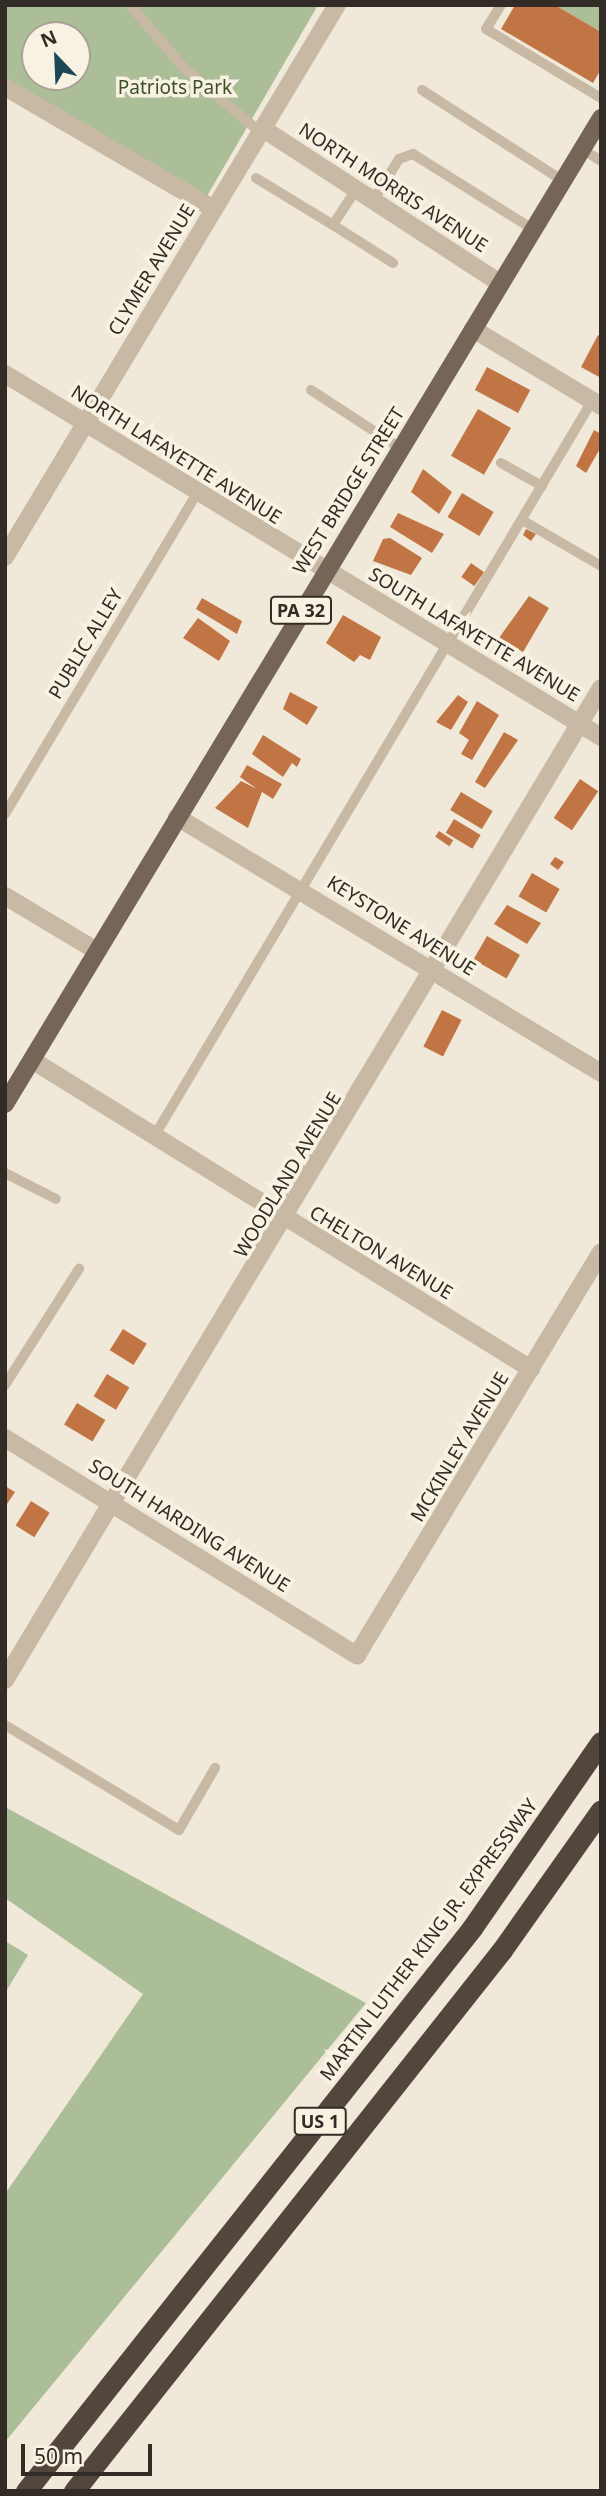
<!DOCTYPE html>
<html>
<head>
<meta charset="utf-8">
<style>
	body { margin:0 }
	#map { position:relative; width:606px; height:2496px; overflow:hidden; background:#f0e8d8; font-family:"Noto Sans",sans-serif }
	div>[style] { position:absolute }
	.green>* { inset:0; background:#acbe98 }
	.building>* { inset:0; background:#c27544; transform-origin:0 0 }
	.lane>* { height:10px; margin:-5px; padding:0 5px; transform-origin:5px; border-radius:5px; background:#c7b9a4 }
	.street>* { height:18px; margin:-9px; padding:0 9px; transform-origin:9px; border-radius:9px; background:#c7b9a4 }
	.primary>* { height:18px; margin:-9px; padding:0 9px; transform-origin:9px; border-radius:9px; background:#746557 }
	.highway>* { height:21px; margin:-10.5px; padding:0 10.5px; transform-origin:10.5px; border-radius:10.5px; background:#53473d }
	span { translate:-50% -50%; white-space:nowrap; text-align:center; line-height:1.15; -webkit-text-stroke:7px #f8f2e3; paint-order:stroke }
	.shield-label span { padding:2px 5px; background:#f8f2e3; border:2px solid; border-radius:5px; -webkit-text-stroke-width:0 }
	.shield-label { font-size:18px; color:#332c26; font-weight:700 }
	.park-label { font-size:19px; color:#3d502a }
	.street-label { font-size:19px; color:#332c26 }
	.frame { position:absolute; inset:0; border:7px solid #332c26; pointer-events:none }
	.north { position:absolute; left:21px; top:21px; width:70px; height:70px; box-sizing:border-box; background:#f8f2e3; border:2px solid #a9a397; border-radius:50%; rotate:337deg; font-size:19px; font-weight:700; line-height:28px; text-align:center; color:#332c26 }
	.north::after { content:''; display:block; margin:auto; width:24px; height:32px; background:#1d4752; clip-path:polygon(50% 0,100% 100%,50% 72%,0 100%) }
	.scale { position:absolute; left:21px; top:2444px; width:131px; height:32px; box-sizing:border-box; border:4px solid #332c26; border-top:0; padding-left:9px; font-size:21px; line-height:24px; white-space:nowrap; color:#332c26; -webkit-text-stroke:5px #f8f2e3; paint-order:stroke }
</style>
</head>
<body>
<div id="map">
	<div class="green">
		<div style="clip-path:polygon(evenodd,5px 5px,318px 5px,203px 203px,5px 79px,5px 5px,35px 35px,77px 35px,77px 77px,35px 77px,35px 35px)"></div>
		<div style="clip-path:polygon(555px 5px,601px 5px,601px 32px)"></div>
		<div style="clip-path:polygon(5px 1807px,366px 2003px,5px 2442px,5px 2194px,143px 1994px,5px 1898px)"></div>
		<div style="clip-path:polygon(5px 1941px,28px 1955px,5px 1993px)"></div>
	</div>
	<div class="building">
		<div style="clip-path:polygon(515px 5px,555px 5px,601px 32px,601px 69px,593px 83px,501px 29px)"></div>
		<div style="clip-path:polygon(598px 335px,601px 337px,601px 378px,581px 367px)"></div>
		<div style="left:487px;top:367px;width:49px;height:26px;rotate:28deg"></div>
		<div style="left:478px;top:409px;width:38px;height:54px;rotate:30deg"></div>
		<div style="clip-path:polygon(594px 430px,601px 434px,601px 447px,586px 473px,576px 466px)"></div>
		<div style="clip-path:polygon(423px 469px,452px 492px,439px 514px,411px 492px)"></div>
		<div style="left:462px;top:493px;width:37px;height:28px;rotate:31deg"></div>
		<div style="clip-path:polygon(398px 513px,444px 534px,432px 553px,390px 527px)"></div>
		<div style="clip-path:polygon(526px 529px,536px 534px,531px 541px,523px 535px)"></div>
		<div style="clip-path:polygon(390px 538px,422px 558px,411px 575px,373px 561px,383px 539px)"></div>
		<div style="left:471px;top:563px;width:16px;height:17px;rotate:35deg"></div>
		<div style="clip-path:polygon(529px 596px,549px 608px,523px 652px,499px 638px)"></div>
		<div style="clip-path:polygon(202px 598px,242px 621px,237px 634px,196px 609px)"></div>
		<div style="clip-path:polygon(343px 615px,381px 637px,370px 660px,360px 655px,354px 662px,326px 643px)"></div>
		<div style="clip-path:polygon(198px 618px,230px 641px,219px 661px,183px 638px)"></div>
		<div style="clip-path:polygon(290px 692px,318px 707px,307px 725px,283px 709px)"></div>
		<div style="clip-path:polygon(458px 695px,468px 702px,451px 730px,436px 722px)"></div>
		<div style="clip-path:polygon(477px 701px,499px 715px,472px 760px,461px 754px,469px 740px,459px 733px)"></div>
		<div style="clip-path:polygon(504px 732px,518px 740px,485px 788px,475px 782px)"></div>
		<div style="clip-path:polygon(263px 735px,301px 759px,297px 767px,292px 763px,283px 777px,252px 754px)"></div>
		<div style="clip-path:polygon(247px 765px,282px 784px,273px 799px,262px 792px,248px 828px,215px 808px,241px 781px,257px 789px,240px 777px)"></div>
		<div style="left:580px;top:779px;width:22px;height:47px;rotate:34deg"></div>
		<div style="left:461px;top:792px;width:37px;height:21px;rotate:31deg"></div>
		<div style="left:454px;top:819px;width:31px;height:16px;rotate:31deg"></div>
		<div style="left:439px;top:831px;width:17px;height:7px;rotate:33deg"></div>
		<div style="clip-path:polygon(555px 857px,564px 862px,558px 870px,550px 864px)"></div>
		<div style="left:532px;top:873px;width:32px;height:27px;rotate:30deg"></div>
		<div style="clip-path:polygon(507px 905px,541px 923px,527px 944px,494px 924px)"></div>
		<div style="left:487px;top:936px;width:38px;height:27px;rotate:30deg"></div>
		<div style="left:442px;top:1010px;width:22px;height:41px;rotate:27deg"></div>
		<div style="left:123px;top:1329px;width:28px;height:25px;rotate:32deg"></div>
		<div style="left:107px;top:1374px;width:26px;height:26px;rotate:31deg"></div>
		<div style="left:77px;top:1403px;width:33px;height:25px;rotate:31deg"></div>
		<div style="clip-path:polygon(5px 1486px,15px 1492px,5px 1507px)"></div>
		<div style="left:31px;top:1501px;width:22px;height:29px;rotate:32deg"></div>
	</div>
	<div class="lane">
		<div style="left:130px;top:5px;width:83px;rotate:49.4deg"></div>
		<div style="left:184px;top:68px;width:99px;rotate:40.1deg"></div>
		<div style="left:501px;top:5px;width:28px;rotate:122deg"></div>
		<div style="left:486px;top:29px;width:134px;rotate:31deg"></div>
		<div style="left:422px;top:90px;width:168px;rotate:32.8deg"></div>
		<div style="left:582px;top:149px;width:22px;rotate:32deg"></div>
		<div style="left:256px;top:178px;width:90px;rotate:31.4deg"></div>
		<div style="left:355px;top:191px;width:40px;rotate:122.9deg"></div>
		<div style="left:333px;top:225px;width:71px;rotate:32.3deg"></div>
		<div style="left:372px;top:202px;width:51px;rotate:-57.9deg"></div>
		<div style="left:399px;top:159px;width:15px;rotate:-20deg"></div>
		<div style="left:413px;top:154px;width:143px;rotate:32.1deg"></div>
		<div style="left:311px;top:390px;width:106px;rotate:33.1deg"></div>
		<div style="left:501px;top:463px;width:47px;rotate:29.3deg"></div>
		<div style="left:522px;top:520px;width:91px;rotate:30.2deg"></div>
		<div style="left:5px;top:814px;width:375px;rotate:-59.1deg"></div>
		<div style="left:155px;top:1135px;width:854px;rotate:-59.23deg"></div>
		<div style="left:5px;top:1173px;width:57px;rotate:27deg"></div>
		<div style="left:5px;top:1385px;width:138px;rotate:-57.5deg"></div>
		<div style="left:5px;top:1725px;width:203px;rotate:31.1deg"></div>
		<div style="left:179px;top:1830px;width:72px;rotate:-59.9deg"></div>
	</div>
	<div class="street">
		<div style="left:5px;top:87px;width:242px;rotate:30.3deg"></div>
		<div style="left:262px;top:128px;width:285px;rotate:33.1deg"></div>
		<div style="left:473px;top:329px;width:149px;rotate:31deg"></div>
		<div style="left:5px;top:374px;width:698px;rotate:31.34deg"></div>
		<div style="left:5px;top:557px;width:644px;rotate:-58.98deg"></div>
		<div style="left:177px;top:817px;width:495px;rotate:31.1deg"></div>
		<div style="left:5px;top:896px;width:107px;rotate:30.9deg"></div>
		<div style="left:32px;top:1060px;width:587px;rotate:31.77deg"></div>
		<div style="left:5px;top:1438px;width:414px;rotate:31.7deg"></div>
		<div style="left:357px;top:1655px;width:471px;rotate:-58.8deg"></div>
		<div style="left:5px;top:1680px;width:1157px;rotate:-59deg"></div>
	</div>
	<div class="primary">
		<div style="left:5px;top:1104px;width:1152px;rotate:-58.85deg"></div>
	</div>
	<div class="highway">
		<div style="left:26px;top:2491px;width:718px;rotate:-51.61deg"></div>
		<div style="left:472px;top:1928px;width:226px;rotate:-55.3deg"></div>
		<div style="left:74px;top:2491px;width:690px;rotate:-51.65deg"></div>
		<div style="left:502px;top:1950px;width:171px;rotate:-54.7deg"></div>
	</div>
	<div class="shield-label">
		<span style="left:301px;top:610px">PA 32</span>
		<span style="left:320px;top:2121px">US 1</span>
	</div>
	<div class="park-label">
		<span style="left:175px;top:88px">Patriots Park</span>
	</div>
	<div class="street-label">
		<span style="left:393px;top:188px;rotate:33deg">NORTH MORRIS AVENUE</span>
		<span style="left:152px;top:270px;rotate:-59deg">CLYMER AVENUE</span>
		<span style="left:176px;top:455px;rotate:32deg">NORTH LAFAYETTE AVENUE</span>
		<span style="left:349px;top:491px;rotate:-58deg">WEST BRIDGE STREET</span>
		<span style="left:474px;top:635px;rotate:31deg">SOUTH LAFAYETTE AVENUE</span>
		<span style="left:86px;top:644px;rotate:-59deg">PUBLIC ALLEY</span>
		<span style="left:401px;top:926px;rotate:32deg">KEYSTONE AVENUE</span>
		<span style="left:288px;top:1175px;rotate:-59deg">WOODLAND AVENUE</span>
		<span style="left:381px;top:1253px;rotate:31deg">CHELTON AVENUE</span>
		<span style="left:460px;top:1447px;rotate:-59deg">MCKINLEY AVENUE</span>
		<span style="left:189px;top:1526px;rotate:32deg">SOUTH HARDING AVENUE</span>
		<span style="left:429px;top:1940px;rotate:-53deg">MARTIN LUTHER KING JR. EXPRESSWAY</span>
	</div>
	<div class="frame"></div>
	<div class="north">N</div>
	<div class="scale">50 m</div>
</div>
</body>
</html>
